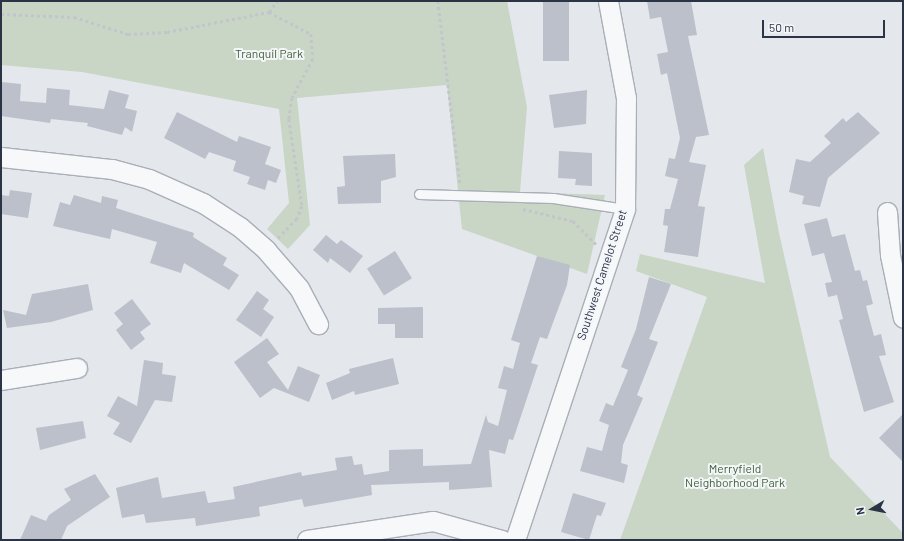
<!DOCTYPE html>
<html>
<head>
<meta charset="utf-8">
<style>
	body { margin:0 }
	#map { position:relative; width:904px; height:541px; overflow:hidden; background:#e4e7ec; font-family:Barlow,sans-serif }
	div>[style] { position:absolute }
	.green>* { inset:0; background:#c9d6c5 }
	.building>* { inset:0; background:#bbc0ca; transform-origin:0 0 }
	.path>* { height:2.5px; margin-top:-1.25px; transform-origin:0; background:repeating-linear-gradient(90deg,#c2c5cb 0 3px,transparent 0 6px) }
	.roads { filter:drop-shadow(1px 0 #a9aeb7) drop-shadow(-1px 0 #a9aeb7) drop-shadow(0 1px #a9aeb7) drop-shadow(0 -1px #a9aeb7) }
	.lane>* { height:9px; margin:-4.5px; padding:0 4.5px; transform-origin:4.5px; border-radius:4.5px; background:#f7f8fa }
	.street>* { height:19px; margin:-9.5px; padding:0 9.5px; transform-origin:9.5px; border-radius:9.5px; background:#f7f8fa }
	span { translate:-50% -50%; white-space:nowrap; text-align:center; line-height:1.15; -webkit-text-stroke:4px #f4f6f9; paint-order:stroke }
	.park-label { font-size:12px; color:#3f6138 }
	.street-label { font-size:12px; color:#2b3445 }
	.frame { position:absolute; inset:0; border:2px solid #2b3445; pointer-events:none }
	.north { position:absolute; left:852px; top:489px; width:40px; height:40px; -webkit-text-stroke:3px #f4f6f9; paint-order:stroke; rotate:260deg; font-size:11px; font-weight:700; line-height:16px; text-align:center; color:#2b3445 }
	.north::after { content:''; display:block; margin:auto; width:14px; height:18px; background:#2b3445; clip-path:polygon(50% 0,100% 100%,50% 72%,0 100%) }
	.scale { position:absolute; left:762px; top:20px; width:123px; height:18px; box-sizing:border-box; border:2px solid #2b3445; border-top:0; padding-left:5px; font-size:12px; line-height:14px; white-space:nowrap; color:#2b3445; -webkit-text-stroke:3px #f4f6f9; paint-order:stroke }
</style>
</head>
<body>
<div id="map">
	<div class="green">
		<div style="clip-path:polygon(1px 1px,507px 1px,527px 107px,520px 192px,605px 195px,587px 274px,462px 229px,447px 85px,297px 98px,310px 225px,288px 249px,267px 229px,289px 203px,279px 109px,82px 72px,1px 65px)"></div>
		<div style="clip-path:polygon(763px 148px,779px 233px,830px 457px,903px 533px,903px 540px,620px 540px,707px 297px,636px 271px,640px 254px,765px 283px,744px 165px)"></div>
	</div>
	<div class="building">
		<div style="left:543px;top:1px;width:26px;height:60px"></div>
		<div style="clip-path:polygon(647px 1px,691px 1px,697px 35px,688px 36px,709px 135px,696px 137px,689px 162px,706px 165px,698px 206px,705px 207px,698px 257px,664px 252px,668px 226px,663px 225px,665px 209px,670px 209px,678px 179px,665px 176px,669px 158px,675px 159px,680px 138px,667px 73px,661px 75px,657px 54px,668px 52px,661px 17px,650px 19px)"></div>
		<div style="clip-path:polygon(1px 82px,21px 84px,20px 101px,46px 103px,47px 88px,70px 90px,69px 105px,104px 109px,109px 90px,129px 95px,125px 108px,137px 111px,132px 132px,125px 127px,122px 135px,87px 126px,88px 123px,51px 119px,50px 123px,1px 116px)"></div>
		<div style="clip-path:polygon(587px 90px,586px 124px,554px 128px,549px 95px)"></div>
		<div style="clip-path:polygon(177px 112px,237px 142px,239px 136px,271px 147px,265px 164px,281px 170px,276px 183px,268px 180px,265px 190px,247px 184px,250px 177px,233px 171px,236px 161px,209px 152px,205px 159px,164px 138px)"></div>
		<div style="clip-path:polygon(858px 112px,880px 133px,828px 178px,820px 207px,802px 204px,804px 196px,789px 192px,796px 159px,810px 162px,831px 143px,824px 136px,843px 118px,846px 122px)"></div>
		<div style="clip-path:polygon(559px 151px,592px 153px,592px 186px,575px 185px,576px 179px,558px 178px)"></div>
		<div style="clip-path:polygon(395px 154px,396px 177px,381px 181px,381px 203px,338px 204px,337px 187px,345px 186px,343px 156px)"></div>
		<div style="clip-path:polygon(10px 190px,32px 193px,28px 218px,1px 214px,1px 195px,9px 196px)"></div>
		<div style="clip-path:polygon(74px 195px,101px 203px,102px 196px,118px 200px,116px 208px,194px 233px,193px 237px,227px 258px,223px 265px,239px 275px,229px 290px,184px 263px,181px 273px,150px 263px,157px 242px,112px 229px,110px 239px,53px 226px,60px 202px,70px 205px)"></div>
		<div style="clip-path:polygon(827px 218px,832px 237px,845px 234px,855px 271px,860px 270px,863px 281px,867px 280px,873px 304px,866px 306px,874px 336px,881px 334px,886px 355px,879px 356px,894px 402px,864px 412px,839px 320px,843px 319px,837px 295px,828px 297px,825px 283px,832px 282px,824px 253px,812px 256px,804px 224px)"></div>
		<div style="clip-path:polygon(326px 235px,337px 244px,341px 240px,363px 256px,350px 273px,330px 258px,328px 263px,313px 250px)"></div>
		<div style="left:395px;top:251px;width:32px;height:33px;rotate:58deg"></div>
		<div style="clip-path:polygon(537px 256px,570px 265px,567px 285px,547px 339px,540px 337px,531px 363px,538px 365px,513px 440px,509px 439px,505px 454px,489px 450px,492px 487px,449px 490px,449px 482px,371px 485px,372px 495px,304px 507px,302px 499px,259px 507px,260px 516px,196px 526px,195px 518px,146px 523px,144px 514px,122px 518px,116px 488px,158px 477px,162px 498px,205px 491px,208px 503px,235px 499px,233px 487px,301px 472px,302px 476px,337px 470px,335px 458px,352px 456px,354px 465px,362px 464px,364px 475px,389px 471px,389px 450px,423px 449px,423px 466px,471px 464px,486px 415px,488px 422px,498px 426px,507px 390px,498px 388px,504px 366px,513px 369px,520px 343px,511px 340px)"></div>
		<div style="clip-path:polygon(649px 277px,671px 284px,649px 339px,658px 342px,637px 395px,643px 398px,623px 445px,621px 463px,628px 465px,624px 483px,580px 471px,587px 447px,602px 451px,609px 425px,599px 421px,606px 403px,613px 406px,628px 370px,621px 367px,636px 329px)"></div>
		<div style="clip-path:polygon(88px 284px,93px 310px,51px 322px,7px 328px,3px 310px,26px 315px,32px 294px)"></div>
		<div style="clip-path:polygon(257px 291px,269px 300px,263px 309px,274px 317px,261px 337px,236px 320px)"></div>
		<div style="clip-path:polygon(132px 299px,151px 324px,140px 332px,145px 339px,131px 350px,116px 330px,123px 324px,114px 313px)"></div>
		<div style="clip-path:polygon(423px 307px,423px 338px,395px 338px,395px 324px,378px 324px,378px 308px)"></div>
		<div style="clip-path:polygon(267px 338px,279px 354px,267px 362px,288px 390px,298px 366px,320px 375px,309px 402px,274px 388px,260px 398px,234px 362px)"></div>
		<div style="clip-path:polygon(393px 358px,399px 384px,355px 395px,354px 391px,332px 400px,326px 383px,350px 373px,349px 369px)"></div>
		<div style="clip-path:polygon(144px 360px,163px 363px,162px 374px,176px 376px,172px 402px,155px 400px,131px 443px,113px 434px,120px 423px,107px 416px,118px 396px,137px 406px)"></div>
		<div style="clip-path:polygon(903px 414px,903px 462px,879px 438px)"></div>
		<div style="clip-path:polygon(83px 421px,86px 438px,40px 450px,36px 428px)"></div>
		<div style="clip-path:polygon(95px 474px,110px 497px,67px 526px,61px 540px,20px 540px,31px 515px,46px 521px,49px 515px,71px 500px,64px 489px)"></div>
		<div style="clip-path:polygon(573px 493px,606px 503px,601px 516px,597px 515px,589px 540px,561px 532px)"></div>
	</div>
	<div class="path">
		<div style="left:438px;top:1px;width:184px;rotate:83.1deg"></div>
		<div style="left:269px;top:12px;width:14px;rotate:-54deg"></div>
		<div style="left:1px;top:14px;width:73px;rotate:2.4deg"></div>
		<div style="left:74px;top:17px;width:57px;rotate:17.5deg"></div>
		<div style="left:128px;top:34px;width:39px;rotate:-3deg"></div>
		<div style="left:167px;top:32px;width:104px;rotate:-11.1deg"></div>
		<div style="left:269px;top:12px;width:47px;rotate:27.6deg"></div>
		<div style="left:311px;top:34px;width:25px;rotate:85deg"></div>
		<div style="left:313px;top:59px;width:44px;rotate:118.3deg"></div>
		<div style="left:292px;top:98px;width:21px;rotate:98deg"></div>
		<div style="left:289px;top:119px;width:88px;rotate:81.5deg"></div>
		<div style="left:302px;top:206px;width:14px;rotate:111deg"></div>
		<div style="left:297px;top:219px;width:28px;rotate:134deg"></div>
		<div style="left:523px;top:209px;width:51px;rotate:13.5deg"></div>
		<div style="left:573px;top:221px;width:33px;rotate:45deg"></div>
	</div>
	<div class="roads">
		<div class="lane">
			<div style="left:419px;top:194px;width:134px;rotate:1.7deg"></div>
			<div style="left:553px;top:198px;width:73px;rotate:8.7deg"></div>
		</div>
		<div class="street">
			<div style="left:1px;top:157px;width:112px;rotate:6.2deg"></div>
			<div style="left:112px;top:169px;width:38px;rotate:15deg"></div>
			<div style="left:149px;top:179px;width:59px;rotate:24deg"></div>
			<div style="left:203px;top:203px;width:44px;rotate:33deg"></div>
			<div style="left:240px;top:227px;width:35px;rotate:41deg"></div>
			<div style="left:266px;top:250px;width:50px;rotate:49deg"></div>
			<div style="left:299px;top:288px;width:41px;rotate:62.2deg"></div>
			<div style="left:887px;top:212px;width:43px;rotate:86deg"></div>
			<div style="left:890px;top:255px;width:64px;rotate:78.3deg"></div>
			<div style="left:1px;top:380px;width:77px;rotate:-9deg"></div>
			<div style="left:307px;top:540px;width:127px;rotate:-8.6deg"></div>
			<div style="left:433px;top:521px;width:72px;rotate:15.4deg"></div>
			<div style="left:515px;top:540px;width:349px;rotate:-71.6deg"></div>
			<div style="left:625px;top:209px;width:111px;rotate:-89.5deg"></div>
			<div style="left:626px;top:98px;width:99px;rotate:-100.5deg"></div>
		</div>
	</div>
	<div class="park-label">
		<span style="left:269px;top:54px">Tranquil Park</span>
		<span style="left:735px;top:476px">Merryfield<br>Neighborhood Park</span>
	</div>
	<div class="street-label">
		<span style="left:602px;top:275px;rotate:-72deg">Southwest Camelot Street</span>
	</div>
	<div class="frame"></div>
	<div class="north">N</div>
	<div class="scale">50 m</div>
</div>
</body>
</html>
